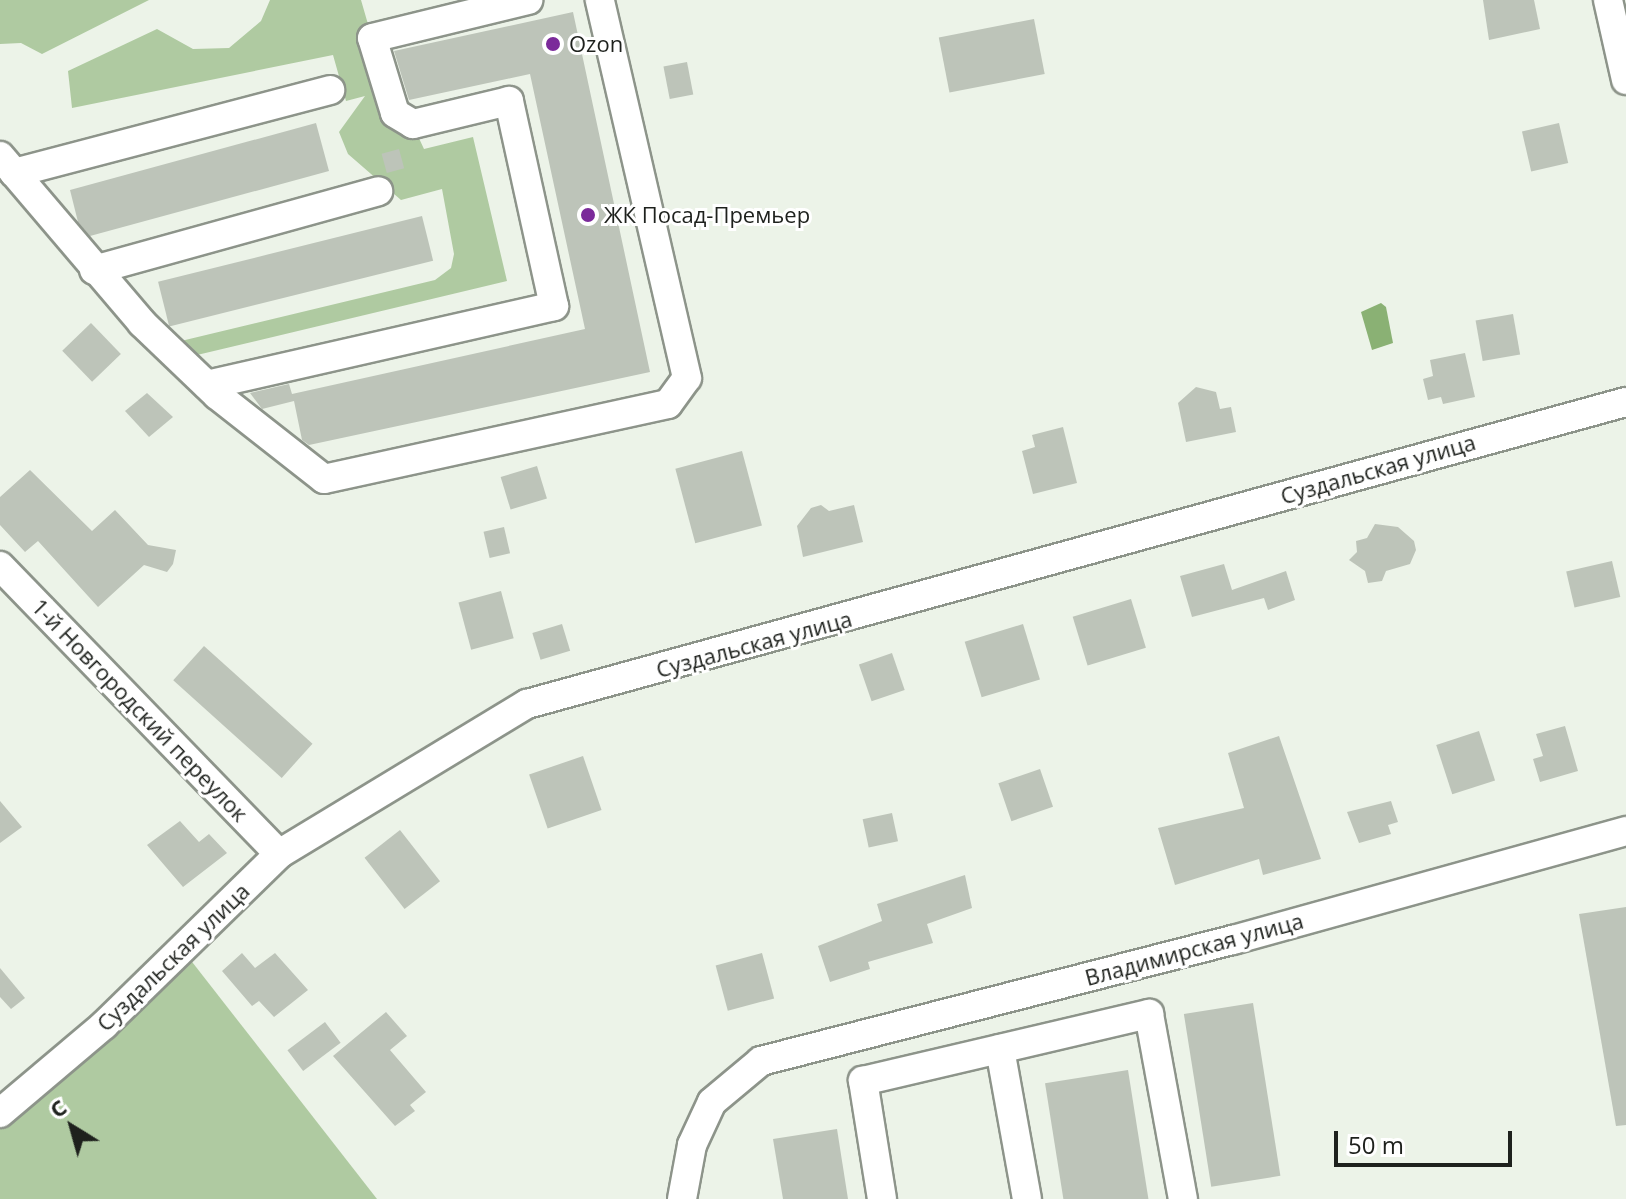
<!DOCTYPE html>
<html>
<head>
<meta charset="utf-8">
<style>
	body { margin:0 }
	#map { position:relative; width:1626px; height:1199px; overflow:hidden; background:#ecf3e8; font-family:"Open Sans",sans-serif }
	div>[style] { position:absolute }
	.green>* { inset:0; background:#afcaa1 }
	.water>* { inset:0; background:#8ab174 }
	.building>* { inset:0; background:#bdc4b9; transform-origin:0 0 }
	.roads { filter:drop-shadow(2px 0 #8d948a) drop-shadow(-2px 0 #8d948a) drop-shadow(0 2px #8d948a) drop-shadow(0 -2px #8d948a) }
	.minor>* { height:28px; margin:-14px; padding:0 14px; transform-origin:14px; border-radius:14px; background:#fff }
	.dots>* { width:22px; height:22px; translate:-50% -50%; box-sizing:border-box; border:4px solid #fff; border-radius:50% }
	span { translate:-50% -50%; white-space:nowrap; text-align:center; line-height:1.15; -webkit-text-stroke:6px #fff; paint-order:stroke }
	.poi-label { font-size:22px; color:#1e211d }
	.left { translate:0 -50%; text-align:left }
	.street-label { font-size:22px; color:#1e211d }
	.north { position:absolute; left:32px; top:1087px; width:80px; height:80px; -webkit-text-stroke:6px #fff; paint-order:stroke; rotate:323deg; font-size:22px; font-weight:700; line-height:32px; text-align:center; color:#1e211d }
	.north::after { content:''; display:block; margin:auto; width:28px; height:36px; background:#1e211d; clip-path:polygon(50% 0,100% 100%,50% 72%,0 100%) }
	.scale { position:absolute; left:1334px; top:1131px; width:178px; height:36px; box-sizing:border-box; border:4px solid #1e211d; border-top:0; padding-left:10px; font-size:24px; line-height:28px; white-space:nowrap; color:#1e211d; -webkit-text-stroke:6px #fff; paint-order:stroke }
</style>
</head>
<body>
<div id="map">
	<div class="green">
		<div style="clip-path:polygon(0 0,149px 0,42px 54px,21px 43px,0 44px)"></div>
		<div style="clip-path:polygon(270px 0,361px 0,372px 38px,424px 149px,473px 137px,507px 281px,197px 355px,181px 341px,435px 280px,451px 268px,454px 254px,442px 189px,401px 200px,348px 154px,339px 132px,365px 96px,346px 101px,333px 55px,72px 108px,68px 71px,157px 29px,193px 49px,229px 48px,261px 21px)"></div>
		<div style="clip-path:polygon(182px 949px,377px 1199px,0 1199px,0 1113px)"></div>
	</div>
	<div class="water">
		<div style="clip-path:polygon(1381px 303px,1386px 307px,1393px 343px,1372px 350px,1361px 312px)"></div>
	</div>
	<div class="building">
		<div style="clip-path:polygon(1483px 0,1534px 0,1540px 29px,1489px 40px)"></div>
		<div style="clip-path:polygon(573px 12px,650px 372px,309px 445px,302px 440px,294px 401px,262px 409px,250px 393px,289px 384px,292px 394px,585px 329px,530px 74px,409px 100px,394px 51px)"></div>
		<div style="left:1034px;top:19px;width:56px;height:97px;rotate:79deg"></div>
		<div style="left:687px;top:62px;width:33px;height:24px;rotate:79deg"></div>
		<div style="clip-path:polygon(316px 123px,329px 171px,90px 236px,78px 222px,70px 190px)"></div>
		<div style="left:1559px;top:123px;width:41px;height:38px;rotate:77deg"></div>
		<div style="left:399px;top:149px;width:20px;height:18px;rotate:75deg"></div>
		<div style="left:422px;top:216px;width:46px;height:272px;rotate:76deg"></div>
		<div style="left:1513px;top:314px;width:41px;height:38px;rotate:80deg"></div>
		<div style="left:91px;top:323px;width:43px;height:40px;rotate:46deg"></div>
		<div style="clip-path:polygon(1465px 353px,1475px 397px,1443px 404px,1441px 397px,1428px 400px,1423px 379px,1433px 376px,1430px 360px)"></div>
		<div style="clip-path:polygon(1196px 387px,1216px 392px,1220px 409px,1231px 407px,1236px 432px,1186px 442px,1178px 403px)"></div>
		<div style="clip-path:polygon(147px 393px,173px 417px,149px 437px,125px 411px)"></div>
		<div style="clip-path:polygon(1063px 427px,1077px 483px,1033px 494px,1022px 451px,1035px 447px,1032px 435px)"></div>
		<div style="left:742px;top:451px;width:77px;height:69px;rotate:75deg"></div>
		<div style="left:537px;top:466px;width:34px;height:38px;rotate:73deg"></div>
		<div style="clip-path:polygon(30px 470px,92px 531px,115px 510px,148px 545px,176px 550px,173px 564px,167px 572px,144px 565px,98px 607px,38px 541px,25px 552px,0 525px,0 497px)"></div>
		<div style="clip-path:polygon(821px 505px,829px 511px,854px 505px,863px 542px,803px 557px,797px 526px,811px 508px)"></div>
		<div style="clip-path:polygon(1375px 524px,1398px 527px,1414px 541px,1416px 550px,1410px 564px,1386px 571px,1382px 581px,1368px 583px,1365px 571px,1349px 560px,1357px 552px,1356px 541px,1367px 538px)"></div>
		<div style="left:504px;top:527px;width:27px;height:21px;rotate:77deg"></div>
		<div style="left:1612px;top:561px;width:37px;height:47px;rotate:77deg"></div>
		<div style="clip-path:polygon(1224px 564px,1232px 590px,1286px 571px,1295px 600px,1268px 610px,1264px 598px,1192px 617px,1180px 576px)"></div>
		<div style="left:501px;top:591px;width:49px;height:44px;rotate:75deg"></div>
		<div style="left:1131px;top:599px;width:51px;height:61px;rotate:73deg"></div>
		<div style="left:562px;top:624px;width:28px;height:31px;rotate:73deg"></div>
		<div style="left:1023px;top:624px;width:58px;height:61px;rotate:73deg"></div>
		<div style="left:204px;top:646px;width:146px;height:46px;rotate:42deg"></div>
		<div style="left:892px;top:653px;width:39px;height:35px;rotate:71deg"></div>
		<div style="clip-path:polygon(1565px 726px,1578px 771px,1540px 782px,1533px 759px,1543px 756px,1536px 734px)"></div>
		<div style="left:1479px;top:731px;width:52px;height:45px;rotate:72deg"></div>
		<div style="clip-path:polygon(1279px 736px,1321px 859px,1263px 875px,1259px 859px,1175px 885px,1158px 828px,1244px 808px,1228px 753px)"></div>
		<div style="left:583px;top:756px;width:57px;height:57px;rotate:71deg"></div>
		<div style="left:1040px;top:769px;width:40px;height:44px;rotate:71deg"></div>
		<div style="clip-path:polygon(0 801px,22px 827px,0 843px)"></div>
		<div style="clip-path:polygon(1391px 801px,1398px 822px,1388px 825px,1391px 834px,1359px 843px,1347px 812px)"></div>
		<div style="left:892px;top:813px;width:29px;height:30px;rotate:78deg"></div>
		<div style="clip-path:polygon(180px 821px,199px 842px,209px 834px,227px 853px,183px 887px,147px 845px)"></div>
		<div style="left:400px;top:830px;width:65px;height:45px;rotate:52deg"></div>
		<div style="clip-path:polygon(965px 875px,972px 908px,927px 924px,933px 943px,868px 962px,870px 969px,830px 982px,818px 946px,882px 921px,877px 904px)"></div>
		<div style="clip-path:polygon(1626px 907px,1626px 1125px,1616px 1126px,1579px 914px)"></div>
		<div style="clip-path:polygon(242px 953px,255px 968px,275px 953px,308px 990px,274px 1017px,259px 1001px,252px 1006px,222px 971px)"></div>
		<div style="left:762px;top:953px;width:47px;height:48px;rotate:75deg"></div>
		<div style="clip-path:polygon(0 968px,25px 998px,11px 1009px,0 997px)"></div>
		<div style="left:1253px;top:1003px;width:175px;height:70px;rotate:81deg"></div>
		<div style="clip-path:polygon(386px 1012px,407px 1036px,390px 1050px,426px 1092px,410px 1105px,415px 1111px,395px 1126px,333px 1056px)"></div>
		<div style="left:325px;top:1022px;width:26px;height:47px;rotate:53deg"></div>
		<div style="left:1128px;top:1070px;width:131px;height:84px;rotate:81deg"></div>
		<div style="clip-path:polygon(837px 1129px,848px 1199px,783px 1199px,773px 1139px)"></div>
	</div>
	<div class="roads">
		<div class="minor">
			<div style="left:1608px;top:0;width:82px;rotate:77.3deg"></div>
			<div style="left:0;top:156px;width:219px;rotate:49.6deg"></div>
			<div style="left:142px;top:323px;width:104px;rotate:43.8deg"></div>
			<div style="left:217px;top:395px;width:136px;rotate:38.1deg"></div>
			<div style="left:324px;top:479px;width:352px;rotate:-12.3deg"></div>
			<div style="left:668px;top:404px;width:32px;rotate:-54deg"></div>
			<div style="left:687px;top:378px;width:388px;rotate:-103deg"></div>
			<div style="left:14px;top:173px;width:327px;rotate:-14.7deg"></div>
			<div style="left:94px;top:270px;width:295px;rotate:-15.5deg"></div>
			<div style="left:207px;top:385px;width:356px;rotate:-12.8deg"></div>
			<div style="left:554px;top:306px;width:210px;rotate:-102.4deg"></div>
			<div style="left:509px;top:101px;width:99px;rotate:166.5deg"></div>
			<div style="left:413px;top:124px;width:21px;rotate:-149deg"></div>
			<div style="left:395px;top:113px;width:78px;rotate:-107deg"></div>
			<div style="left:372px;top:38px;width:161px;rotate:-13.7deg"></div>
			<div style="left:0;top:566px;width:401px;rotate:45.9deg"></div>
			<div style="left:1000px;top:1049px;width:152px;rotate:79.8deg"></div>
			<div style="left:0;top:1113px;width:136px;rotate:-40.2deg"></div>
			<div style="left:104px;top:1025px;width:245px;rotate:-44.3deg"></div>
			<div style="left:279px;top:854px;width:290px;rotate:-31.2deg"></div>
			<div style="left:527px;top:704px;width:1140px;rotate:-15.37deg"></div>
			<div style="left:682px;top:1199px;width:55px;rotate:-79.5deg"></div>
			<div style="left:692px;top:1145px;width:47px;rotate:-65.1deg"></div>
			<div style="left:712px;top:1102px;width:64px;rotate:-39.9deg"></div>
			<div style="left:761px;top:1061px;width:487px;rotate:-14.4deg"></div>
			<div style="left:1233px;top:940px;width:408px;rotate:-15.5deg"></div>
			<div style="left:882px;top:1199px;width:120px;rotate:-99.1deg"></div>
			<div style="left:863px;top:1081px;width:294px;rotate:-13.2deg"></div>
			<div style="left:1149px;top:1014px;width:188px;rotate:79.6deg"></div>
		</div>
	</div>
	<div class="dots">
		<div style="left:553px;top:44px;background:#7b2a9a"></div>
		<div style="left:588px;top:215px;background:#7b2a9a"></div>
	</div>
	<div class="poi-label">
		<span class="left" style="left:569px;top:44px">Ozon</span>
		<span class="left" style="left:604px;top:215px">ЖК Посад-Премьер</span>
	</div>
	<div class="street-label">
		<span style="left:1378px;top:469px;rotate:-16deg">Суздальская улица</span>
		<span style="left:754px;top:644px;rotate:-15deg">Суздальская улица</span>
		<span style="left:140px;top:710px;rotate:46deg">1-й Новгородский переулок</span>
		<span style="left:1194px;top:949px;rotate:-15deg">Владимирская улица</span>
		<span style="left:173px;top:957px;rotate:-44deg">Суздальская улица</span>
	</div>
	<div class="north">С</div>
	<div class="scale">50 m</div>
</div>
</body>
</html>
